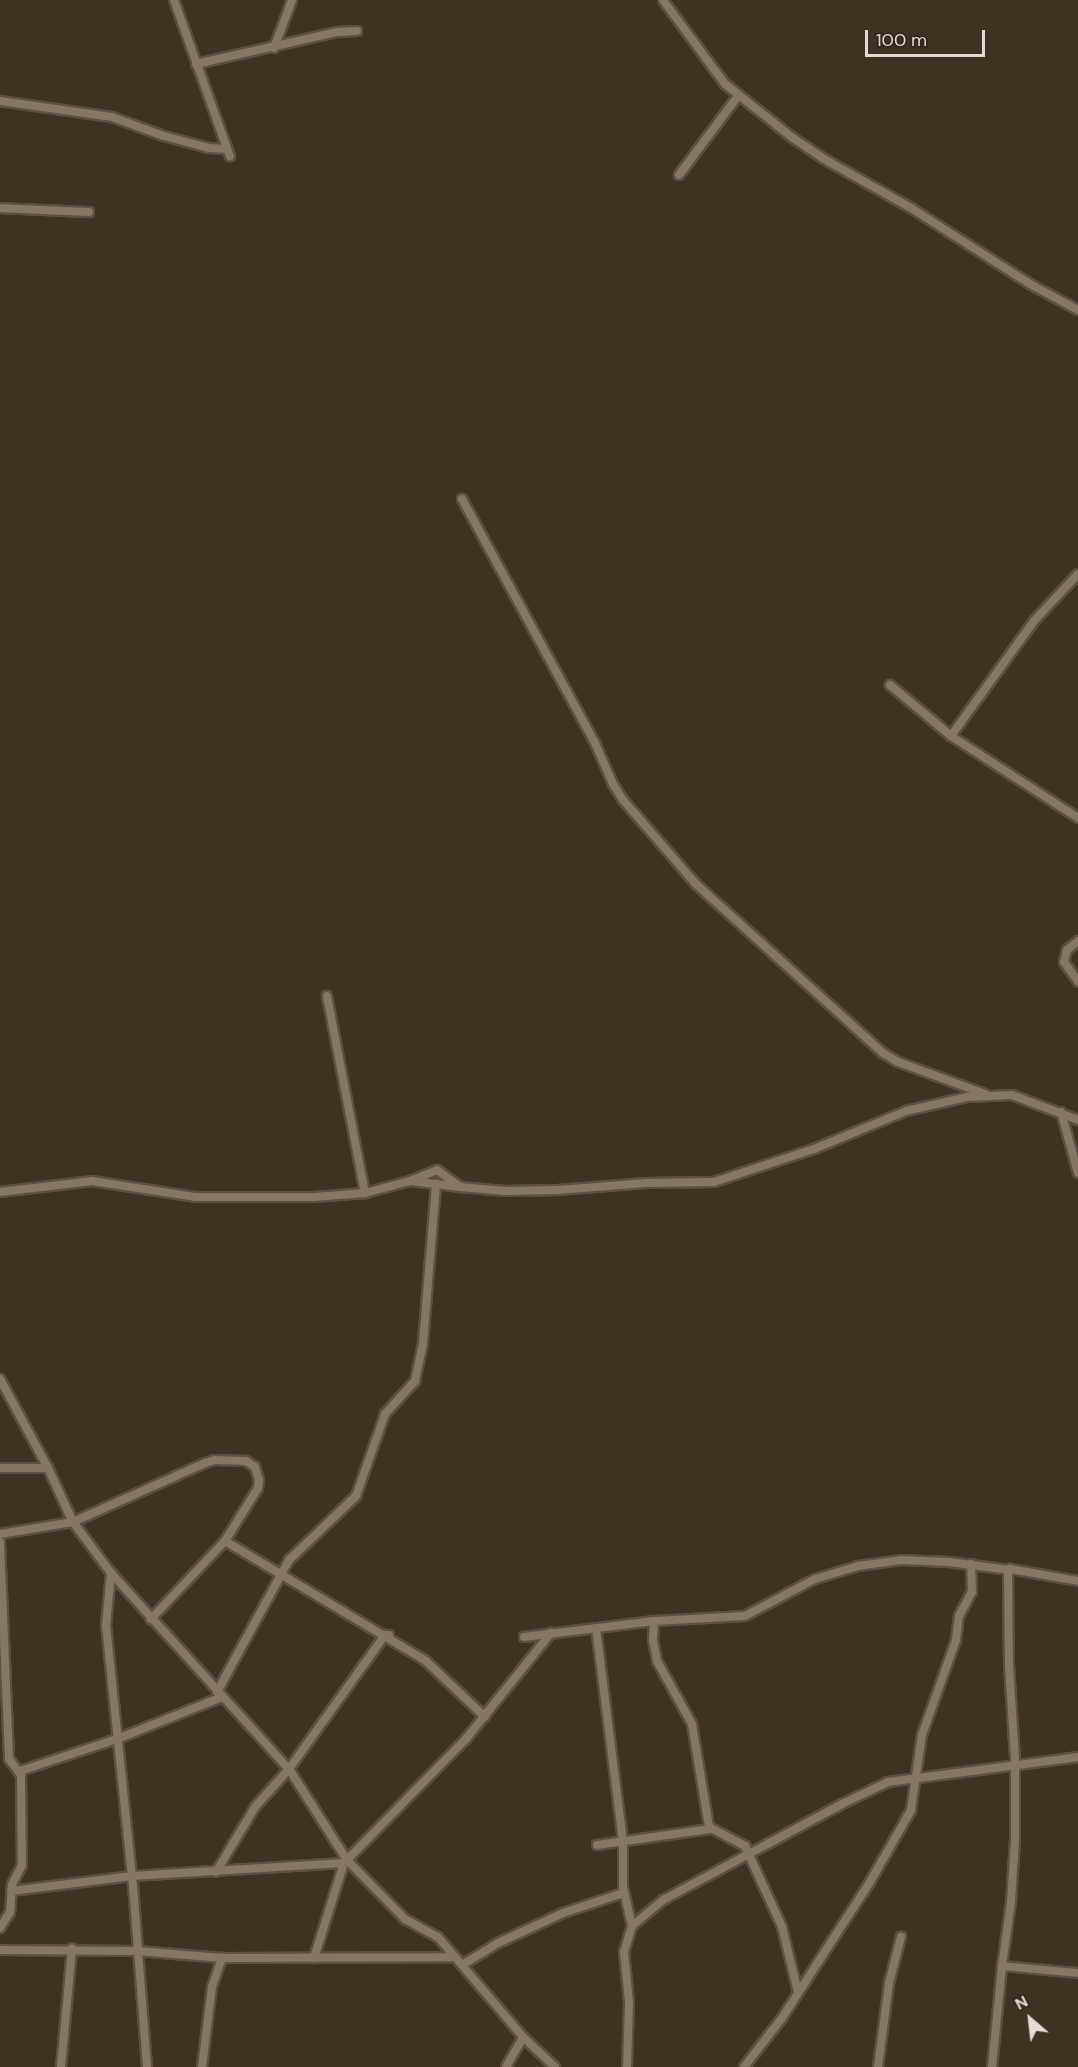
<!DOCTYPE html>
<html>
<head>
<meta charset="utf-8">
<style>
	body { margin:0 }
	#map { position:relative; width:1078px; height:2067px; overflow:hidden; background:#3e3223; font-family:"DM Sans",sans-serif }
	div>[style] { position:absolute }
	.roads { filter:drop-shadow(2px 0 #5a5043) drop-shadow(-2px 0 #5a5043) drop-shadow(0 2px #5a5043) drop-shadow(0 -2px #5a5043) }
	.minor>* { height:8px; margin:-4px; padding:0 4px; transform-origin:4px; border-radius:4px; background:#857766 }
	span { translate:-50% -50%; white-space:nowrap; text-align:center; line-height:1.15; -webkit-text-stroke:6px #34281a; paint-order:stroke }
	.north { position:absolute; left:1000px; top:1989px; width:60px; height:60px; -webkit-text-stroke:4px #34281a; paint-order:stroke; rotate:332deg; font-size:16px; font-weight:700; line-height:24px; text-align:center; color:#e3dbd2 }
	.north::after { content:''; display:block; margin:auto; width:21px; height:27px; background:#e3dbd2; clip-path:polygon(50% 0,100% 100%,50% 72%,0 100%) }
	.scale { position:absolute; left:865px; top:30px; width:120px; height:27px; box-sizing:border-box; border:3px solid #e3dbd2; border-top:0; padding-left:8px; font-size:18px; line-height:21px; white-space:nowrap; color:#e3dbd2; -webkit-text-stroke:4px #34281a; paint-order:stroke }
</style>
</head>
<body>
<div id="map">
	<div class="roads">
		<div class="minor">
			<div style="left:174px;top:0;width:166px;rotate:70.3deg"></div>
			<div style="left:663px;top:0;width:104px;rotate:53.6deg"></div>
			<div style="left:725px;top:84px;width:87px;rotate:38.5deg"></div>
			<div style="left:793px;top:138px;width:37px;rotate:34deg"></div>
			<div style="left:824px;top:159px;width:100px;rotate:29.4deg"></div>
			<div style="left:911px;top:208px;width:141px;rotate:32.6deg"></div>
			<div style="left:1030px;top:284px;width:55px;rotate:28.4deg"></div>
			<div style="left:274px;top:48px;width:51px;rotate:-69.4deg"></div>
			<div style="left:196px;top:64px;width:145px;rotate:-12.8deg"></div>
			<div style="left:337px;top:32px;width:20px;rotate:-3deg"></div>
			<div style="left:0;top:101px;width:113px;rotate:8.1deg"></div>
			<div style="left:112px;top:117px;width:55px;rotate:20.1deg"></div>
			<div style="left:164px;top:136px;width:47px;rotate:14.9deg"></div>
			<div style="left:209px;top:148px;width:18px;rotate:3deg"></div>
			<div style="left:679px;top:175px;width:99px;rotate:-53.2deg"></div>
			<div style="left:0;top:208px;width:89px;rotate:2.6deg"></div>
			<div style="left:462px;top:499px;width:278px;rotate:61.4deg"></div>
			<div style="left:595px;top:743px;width:45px;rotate:66.3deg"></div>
			<div style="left:613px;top:784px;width:19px;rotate:58deg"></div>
			<div style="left:623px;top:800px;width:111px;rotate:49deg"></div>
			<div style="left:696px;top:884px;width:252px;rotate:42.1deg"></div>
			<div style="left:883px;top:1053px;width:17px;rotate:31deg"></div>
			<div style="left:898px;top:1062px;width:93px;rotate:20.2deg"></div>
			<div style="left:890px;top:685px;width:80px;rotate:39.9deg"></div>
			<div style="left:951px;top:736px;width:151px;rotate:32.8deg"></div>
			<div style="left:951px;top:736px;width:142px;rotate:-54.2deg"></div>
			<div style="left:1034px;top:621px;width:64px;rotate:-46.9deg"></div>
			<div style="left:1078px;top:941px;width:14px;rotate:141deg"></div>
			<div style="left:1067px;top:950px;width:12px;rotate:104deg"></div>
			<div style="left:1064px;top:962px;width:24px;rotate:54deg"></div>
			<div style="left:327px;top:996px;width:201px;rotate:79.1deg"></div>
			<div style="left:1061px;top:1112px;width:63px;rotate:74.4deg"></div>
			<div style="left:411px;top:1181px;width:49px;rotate:7deg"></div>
			<div style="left:0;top:1192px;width:93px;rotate:-6.8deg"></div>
			<div style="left:92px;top:1181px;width:104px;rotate:8.8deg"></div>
			<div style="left:195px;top:1197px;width:119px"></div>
			<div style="left:314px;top:1197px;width:51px;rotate:-4.5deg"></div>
			<div style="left:365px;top:1193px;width:47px;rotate:-14.9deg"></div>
			<div style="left:410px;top:1181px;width:29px;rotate:-22deg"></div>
			<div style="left:437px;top:1170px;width:29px;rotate:36deg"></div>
			<div style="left:460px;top:1187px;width:45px;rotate:5.1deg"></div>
			<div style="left:505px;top:1191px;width:53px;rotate:-1.1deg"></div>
			<div style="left:558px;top:1190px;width:88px;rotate:-4.5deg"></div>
			<div style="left:646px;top:1183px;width:68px;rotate:-0.8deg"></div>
			<div style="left:714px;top:1182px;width:105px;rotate:-18.3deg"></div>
			<div style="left:814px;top:1149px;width:100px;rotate:-22.4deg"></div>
			<div style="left:906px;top:1111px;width:63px;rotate:-12.9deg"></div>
			<div style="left:967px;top:1097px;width:45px;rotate:-2.5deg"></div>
			<div style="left:1012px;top:1095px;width:71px;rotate:20.7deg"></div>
			<div style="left:0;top:1379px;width:101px;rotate:61.7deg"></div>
			<div style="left:48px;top:1468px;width:60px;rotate:65.2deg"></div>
			<div style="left:73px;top:1522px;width:64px;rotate:53.3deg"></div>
			<div style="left:111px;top:1573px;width:265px;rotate:47.8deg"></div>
			<div style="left:289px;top:1769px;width:108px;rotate:57.5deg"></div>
			<div style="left:347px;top:1860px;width:83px;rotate:45.5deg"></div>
			<div style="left:405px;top:1919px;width:38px;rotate:29deg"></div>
			<div style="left:438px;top:1937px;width:131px;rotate:49.6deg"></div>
			<div style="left:523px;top:2037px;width:44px;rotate:43.2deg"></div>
			<div style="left:0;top:1468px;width:48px"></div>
			<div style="left:0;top:1534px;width:74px;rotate:-9.3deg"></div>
			<div style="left:73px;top:1522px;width:145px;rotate:-24.1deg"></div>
			<div style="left:205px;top:1463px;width:10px;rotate:-17deg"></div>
			<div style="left:215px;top:1460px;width:31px;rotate:2deg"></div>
			<div style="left:246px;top:1461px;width:11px;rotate:34deg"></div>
			<div style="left:255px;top:1467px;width:14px;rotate:73deg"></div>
			<div style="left:259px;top:1480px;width:8px;rotate:97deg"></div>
			<div style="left:258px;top:1488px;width:62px;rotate:121.9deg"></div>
			<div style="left:225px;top:1541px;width:108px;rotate:133.5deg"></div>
			<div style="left:225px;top:1541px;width:234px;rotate:30.8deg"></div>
			<div style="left:426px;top:1661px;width:81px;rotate:43.5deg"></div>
			<div style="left:0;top:1542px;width:217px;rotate:87.6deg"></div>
			<div style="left:9px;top:1759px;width:20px;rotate:53deg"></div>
			<div style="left:21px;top:1775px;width:90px;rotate:89.4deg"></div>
			<div style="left:22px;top:1865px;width:22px;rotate:117deg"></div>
			<div style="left:12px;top:1885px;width:27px;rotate:94deg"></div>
			<div style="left:10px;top:1912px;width:19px;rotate:122deg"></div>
			<div style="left:111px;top:1573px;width:52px;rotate:95.5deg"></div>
			<div style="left:106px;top:1625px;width:261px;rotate:84.1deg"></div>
			<div style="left:133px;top:1885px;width:183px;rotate:85.6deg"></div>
			<div style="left:654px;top:1621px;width:19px;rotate:93deg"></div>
			<div style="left:653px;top:1640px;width:21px;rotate:79deg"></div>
			<div style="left:657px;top:1661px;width:72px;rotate:60.9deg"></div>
			<div style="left:692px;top:1724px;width:104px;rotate:80.6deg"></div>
			<div style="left:709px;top:1827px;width:41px;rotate:27.8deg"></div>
			<div style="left:745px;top:1846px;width:89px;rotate:65.4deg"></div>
			<div style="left:782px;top:1927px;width:67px;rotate:76.2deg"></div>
			<div style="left:596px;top:1628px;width:215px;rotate:82.8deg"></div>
			<div style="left:623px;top:1841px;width:46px;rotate:90deg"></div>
			<div style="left:623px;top:1887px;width:40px;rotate:77deg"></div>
			<div style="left:524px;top:1637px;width:131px;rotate:-7deg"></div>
			<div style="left:654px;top:1621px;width:91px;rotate:-3.1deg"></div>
			<div style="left:745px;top:1616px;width:79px;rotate:-27.9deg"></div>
			<div style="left:815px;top:1579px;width:45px;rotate:-16.8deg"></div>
			<div style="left:858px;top:1566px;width:43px;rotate:-7.9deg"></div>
			<div style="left:901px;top:1560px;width:48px;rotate:2.4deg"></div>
			<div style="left:949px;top:1562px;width:61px;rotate:7.6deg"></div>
			<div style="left:217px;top:1692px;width:150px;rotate:-61.4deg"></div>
			<div style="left:289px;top:1560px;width:93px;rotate:-43.7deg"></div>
			<div style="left:356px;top:1496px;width:87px;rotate:-70.5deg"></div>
			<div style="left:385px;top:1414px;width:45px;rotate:-47.7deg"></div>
			<div style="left:415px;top:1381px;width:39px;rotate:-78deg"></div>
			<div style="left:423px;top:1343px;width:160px;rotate:-85.3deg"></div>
			<div style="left:20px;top:1771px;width:102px;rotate:-18.3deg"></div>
			<div style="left:117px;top:1739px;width:113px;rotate:-21.8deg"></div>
			<div style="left:597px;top:1845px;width:114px;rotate:-8.1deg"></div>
			<div style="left:216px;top:1872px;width:76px;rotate:-59deg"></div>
			<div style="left:255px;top:1807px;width:51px;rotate:-48.2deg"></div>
			<div style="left:289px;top:1769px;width:165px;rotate:-54.4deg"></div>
			<div style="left:385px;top:1635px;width:4px"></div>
			<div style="left:11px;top:1891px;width:122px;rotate:-7.1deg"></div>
			<div style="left:132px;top:1876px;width:212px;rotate:-3.5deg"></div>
			<div style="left:0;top:1950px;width:138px;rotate:0.4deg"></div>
			<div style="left:138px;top:1951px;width:84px;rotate:4.8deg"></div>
			<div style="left:222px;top:1958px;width:231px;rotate:-0.2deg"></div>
			<div style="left:314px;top:1958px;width:100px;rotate:-72.5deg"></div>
			<div style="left:344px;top:1863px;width:174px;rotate:-45.5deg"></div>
			<div style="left:466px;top:1739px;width:136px;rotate:-51.3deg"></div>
			<div style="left:462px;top:1965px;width:42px;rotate:-31.4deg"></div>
			<div style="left:498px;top:1943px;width:72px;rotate:-24.8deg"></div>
			<div style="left:563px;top:1913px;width:63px;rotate:-18.4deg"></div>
			<div style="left:1002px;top:1966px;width:65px;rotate:-82deg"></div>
			<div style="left:1011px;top:1902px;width:62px;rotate:-86.3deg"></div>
			<div style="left:1015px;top:1840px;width:82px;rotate:-90deg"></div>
			<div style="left:1015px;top:1758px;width:92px;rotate:-93.7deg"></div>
			<div style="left:1009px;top:1666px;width:94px;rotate:-90.6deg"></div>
			<div style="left:1008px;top:1572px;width:4px;rotate:-56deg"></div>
			<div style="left:1010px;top:1569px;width:69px;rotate:10deg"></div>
			<div style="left:61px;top:2067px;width:119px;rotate:-84.7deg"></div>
			<div style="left:202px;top:2067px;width:81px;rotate:-82.9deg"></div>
			<div style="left:212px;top:1987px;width:31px;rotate:-71deg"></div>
			<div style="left:506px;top:2067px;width:34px;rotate:-60deg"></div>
			<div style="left:627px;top:2067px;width:65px;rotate:-88.2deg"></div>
			<div style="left:629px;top:2002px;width:50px;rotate:-95.7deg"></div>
			<div style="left:624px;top:1952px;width:27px;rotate:-73deg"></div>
			<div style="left:632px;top:1926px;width:40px;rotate:-40deg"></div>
			<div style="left:663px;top:1900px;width:205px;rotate:-28.2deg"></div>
			<div style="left:844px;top:1803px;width:49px;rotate:-25.5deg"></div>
			<div style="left:888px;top:1782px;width:192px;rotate:-7.5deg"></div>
			<div style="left:744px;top:2067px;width:62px;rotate:-52.2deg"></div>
			<div style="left:782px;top:2018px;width:162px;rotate:-57.1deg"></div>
			<div style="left:870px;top:1882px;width:83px;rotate:-60.3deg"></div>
			<div style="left:911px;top:1810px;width:76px;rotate:-81.7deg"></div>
			<div style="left:922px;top:1735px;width:101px;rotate:-70.3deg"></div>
			<div style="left:956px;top:1640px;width:24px;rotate:-83deg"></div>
			<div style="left:959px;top:1616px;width:27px;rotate:-62deg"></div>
			<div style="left:972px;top:1592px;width:28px;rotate:-92deg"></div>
			<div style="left:878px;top:2067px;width:85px;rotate:-82.5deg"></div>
			<div style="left:889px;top:1983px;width:48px;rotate:-75.4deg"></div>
			<div style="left:992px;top:2067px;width:101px;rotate:-84.3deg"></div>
			<div style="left:1002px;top:1966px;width:76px;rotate:5.3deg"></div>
		</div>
	</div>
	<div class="north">N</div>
	<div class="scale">100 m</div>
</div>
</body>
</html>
